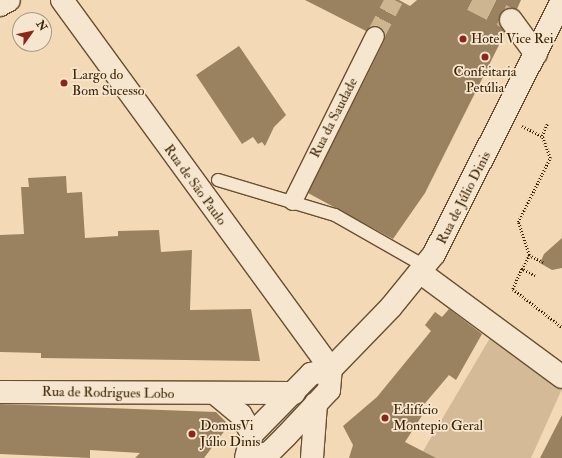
<!DOCTYPE html>
<html>
<head>
<meta charset="utf-8">
<style>
	body { margin:0 }
	#map { position:relative; width:562px; height:458px; overflow:hidden; background:#f3d9b5; font-family:"IM FELL Double Pica",serif }
	div>[style] { position:absolute }
	.green>* { inset:0; background:#d4ba97 }
	.building>* { inset:0; background:#9a8260 }
	.pedestrian-tunnel>* { height:18px; margin-top:-9px; transform-origin:0; background:repeating-linear-gradient(90deg,#ceb591 0 18px,transparent 0 27px) }
	.tertiary-tunnel>* { height:22px; margin-top:-11px; transform-origin:0; background:repeating-linear-gradient(90deg,#ceb591 0 22px,transparent 0 33px) }
	.path>* { height:2.5px; margin-top:-1.25px; transform-origin:0; background:repeating-linear-gradient(90deg,#3a2303 0 1px,transparent 0 3px) }
	.roads { filter:drop-shadow(1px 0 #685030) drop-shadow(-1px 0 #685030) drop-shadow(0 1px #685030) drop-shadow(0 -1px #685030) }
	.service>* { height:12px; margin:-6px; padding:0 6px; transform-origin:6px; border-radius:6px; background:#f7e6cf }
	.pedestrian>* { height:18px; margin:-9px; padding:0 9px; transform-origin:9px; border-radius:9px; background:#f7e6cf }
	.minor>* { height:22px; margin:-11px; padding:0 11px; transform-origin:11px; border-radius:11px; background:#f7e6cf }
	.tertiary>* { height:22px; margin:-11px; padding:0 11px; transform-origin:11px; border-radius:11px; background:#f7e6cf }
	.secondary>* { height:22px; margin:-11px; padding:0 11px; transform-origin:11px; border-radius:11px; background:#f7e6cf }
	.dots>* { width:11px; height:11px; translate:-50% -50%; box-sizing:border-box; border:2px solid #f7e6cf; border-radius:50% }
	span { translate:-50% -50%; white-space:nowrap; text-align:center; line-height:1.15; -webkit-text-stroke:3.5px #f7e6cf; paint-order:stroke }
	.poi-label { font-size:14px; color:#3a2303 }
	.left { translate:0 -50%; text-align:left }
	.street-label { font-size:14px; color:#3a2303 }
	.north { position:absolute; left:12px; top:12px; width:40px; height:40px; box-sizing:border-box; background:#f7e6cf; border:1px solid #ab987d; border-radius:50%; rotate:57deg; font-size:11px; font-weight:700; line-height:16px; text-align:center; color:#3a2303 }
	.north::after { content:''; display:block; margin:auto; width:14px; height:18px; background:#8f2418; clip-path:polygon(50% 0,100% 100%,50% 72%,0 100%) }
</style>
</head>
<body>
<div id="map">
	<div class="green">
		<div style="clip-path:polygon(490px 338px,562px 389px,531px 458px,419px 458px)"></div>
	</div>
	<div class="building">
		<div style="clip-path:polygon(305px 0,399px 0,410px 6px,417px 0,521px 0,517px 9px,509px 8px,500px 15px,499px 22px,505px 33px,425px 193px,393px 239px,308px 193px,384px 41px,384px 31px,375px 26px,366px 31px)"></div>
		<div style="clip-path:polygon(239px 46px,286px 115px,274px 127px,265px 146px,262px 142px,258px 144px,253px 137px,242px 144px,196px 75px)"></div>
		<div style="clip-path:polygon(66px 176px,67px 193px,82px 192px,85px 238px,118px 236px,118px 231px,159px 230px,161px 252px,192px 250px,190px 310px,251px 309px,260px 361px,41px 358px,41px 353px,0 352px,0 235px,24px 234px,21px 187px,29px 187px,28px 178px)"></div>
		<div style="clip-path:polygon(562px 238px,562px 268px,552px 270px,540px 263px,544px 254px)"></div>
		<div style="clip-path:polygon(449px 309px,482px 334px,456px 380px,449px 375px,421px 408px,425px 411px,405px 442px,436px 458px,349px 458px,353px 445px,343px 426px,377px 397px,431px 331px,425px 325px,435px 312px,442px 317px)"></div>
		<div style="clip-path:polygon(0 404px,216px 412px,229px 425px,204px 458px,135px 458px,140px 453px,90px 450px,90px 458px,0 454px)"></div>
		<div style="clip-path:polygon(562px 415px,562px 458px,540px 458px)"></div>
	</div>
	<div class="pedestrian-tunnel">
		<div style="left:375px;top:36px;width:41px;rotate:-62.2deg"></div>
	</div>
	<div class="tertiary-tunnel">
		<div style="left:472px;top:0;width:44px;rotate:27.1deg"></div>
	</div>
	<div class="path">
		<div style="left:522px;top:126px;width:22px;rotate:27deg"></div>
		<div style="left:529px;top:255px;width:16px;rotate:27deg"></div>
		<div style="left:522px;top:269px;width:22px;rotate:114deg"></div>
		<div style="left:513px;top:289px;width:62px;rotate:37.8deg"></div>
		<div style="left:535px;top:276px;width:15px;rotate:-152deg"></div>
		<div style="left:522px;top:269px;width:16px;rotate:-63deg"></div>
		<div style="left:529px;top:255px;width:35px;rotate:-108deg"></div>
		<div style="left:518px;top:222px;width:72px;rotate:-63.4deg"></div>
		<div style="left:550px;top:158px;width:23px;rotate:-110deg"></div>
		<div style="left:542px;top:136px;width:13px;rotate:-67deg"></div>
	</div>
	<div class="roads">
		<div class="service">
			<div style="left:218px;top:180px;width:122px;rotate:16.7deg"></div>
			<div style="left:335px;top:215px;width:105px;rotate:29.7deg"></div>
		</div>
		<div class="pedestrian">
			<div style="left:293px;top:201px;width:184px;rotate:-63.6deg"></div>
		</div>
		<div class="minor">
			<div style="left:62px;top:0;width:457px;rotate:53.9deg"></div>
			<div style="left:0;top:5px;width:10px;rotate:-29deg"></div>
			<div style="left:421px;top:273px;width:175px;rotate:36.4deg"></div>
			<div style="left:0;top:392px;width:294px;rotate:0.2deg"></div>
			<div style="left:217px;top:395px;width:31px;rotate:40deg"></div>
			<div style="left:241px;top:415px;width:22px;rotate:60deg"></div>
			<div style="left:312px;top:458px;width:55px;rotate:-85.8deg"></div>
		</div>
		<div class="tertiary">
			<div style="left:511px;top:20px;width:42px;rotate:53.7deg"></div>
		</div>
		<div class="secondary">
			<div style="left:246px;top:458px;width:25px;rotate:-76deg"></div>
			<div style="left:252px;top:434px;width:84px;rotate:-45.5deg"></div>
			<div style="left:311px;top:374px;width:21px;rotate:-14deg"></div>
			<div style="left:331px;top:369px;width:86px;rotate:-45.9deg"></div>
			<div style="left:391px;top:307px;width:68px;rotate:-50.9deg"></div>
			<div style="left:434px;top:254px;width:284px;rotate:-63.2deg"></div>
			<div style="left:247px;top:458px;width:23px;rotate:-13deg"></div>
			<div style="left:269px;top:453px;width:24px;rotate:-45deg"></div>
			<div style="left:286px;top:436px;width:63px;rotate:-46.9deg"></div>
			<div style="left:329px;top:390px;width:21px;rotate:-85deg"></div>
		</div>
	</div>
	<div class="dots">
		<div style="left:463px;top:39px;background:#8f2418"></div>
		<div style="left:485px;top:57px;background:#8f2418"></div>
		<div style="left:64px;top:83px;background:#8f2418"></div>
		<div style="left:385px;top:418px;background:#8f2418"></div>
		<div style="left:192px;top:434px;background:#8f2418"></div>
	</div>
	<div class="poi-label">
		<span class="left" style="left:471px;top:39px">Hotel Vice Rei</span>
		<span style="left:485px;top:80px">Confeitaria<br>Petúlia</span>
		<span class="left" style="left:72px;top:83px">Largo do<br>Bom Sucesso</span>
		<span class="left" style="left:393px;top:418px">Edifício<br>Montepio Geral</span>
		<span class="left" style="left:200px;top:434px">DomusVi<br>Júlio Dinis</span>
	</div>
	<div class="street-label">
		<span style="left:334px;top:118px;rotate:-63deg">Rua da Saudade</span>
		<span style="left:195px;top:185px;rotate:54deg">Rua de São Paulo</span>
		<span style="left:464px;top:198px;rotate:-63deg">Rua de Júlio Dinis</span>
		<span style="left:108px;top:393px;rotate:1deg">Rua de Rodrigues Lobo</span>
	</div>
	<div class="north">N</div>
</div>
</body>
</html>
